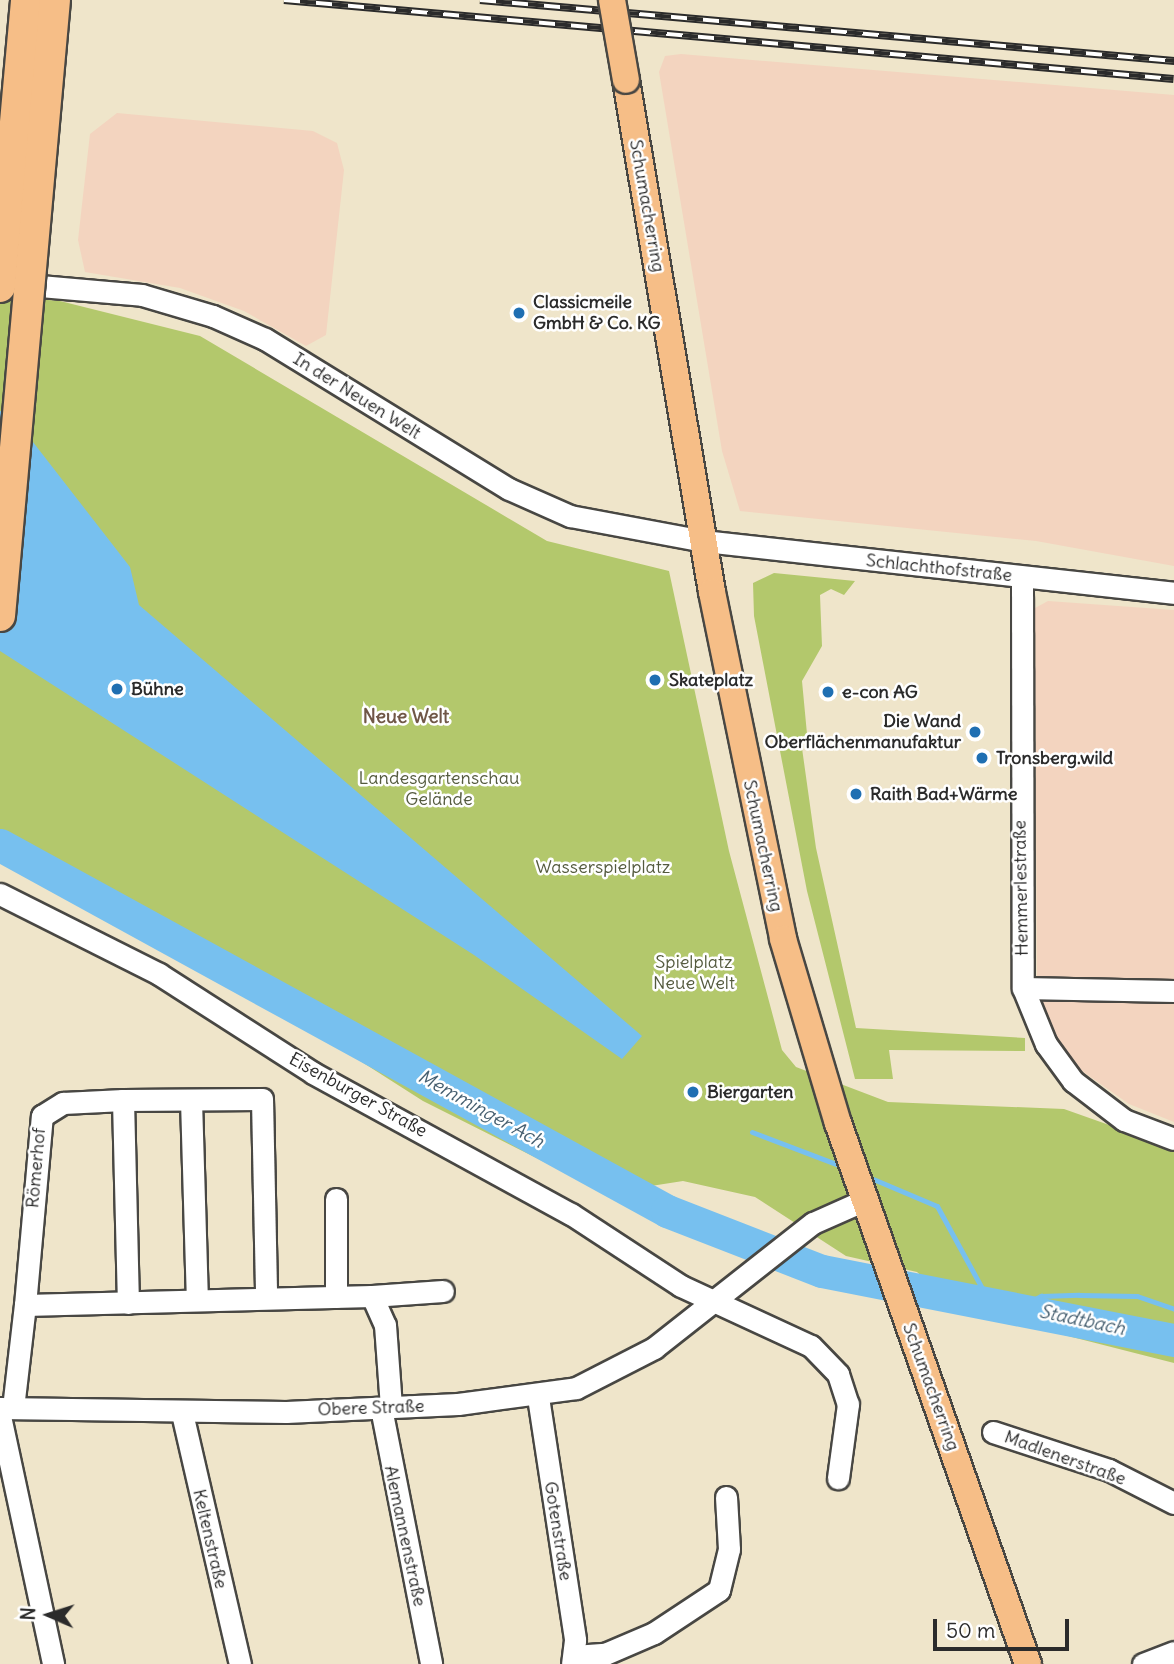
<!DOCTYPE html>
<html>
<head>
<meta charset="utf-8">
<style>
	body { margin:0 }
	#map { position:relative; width:1174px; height:1664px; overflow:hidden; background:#efe5ca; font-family:Delius,sans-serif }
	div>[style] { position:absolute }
	.built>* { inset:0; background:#f3d4bf }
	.green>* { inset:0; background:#b3c86c }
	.water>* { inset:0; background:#77c0ef }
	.stream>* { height:5px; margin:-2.5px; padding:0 2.5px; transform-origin:2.5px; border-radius:2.5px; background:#77c0ef }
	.river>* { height:33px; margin:-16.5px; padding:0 16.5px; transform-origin:16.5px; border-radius:16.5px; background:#77c0ef }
	.roads { filter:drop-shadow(2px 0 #484743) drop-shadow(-2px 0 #484743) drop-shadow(0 2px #484743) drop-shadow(0 -2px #484743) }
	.minor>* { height:21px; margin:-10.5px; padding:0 10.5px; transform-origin:10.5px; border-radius:10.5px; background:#fff }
	.major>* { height:26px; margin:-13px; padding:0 13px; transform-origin:13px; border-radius:13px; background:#f6be87 }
	.rail>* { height:8px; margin-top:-4px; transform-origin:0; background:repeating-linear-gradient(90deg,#fff 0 16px,#2b2b2b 0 32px); box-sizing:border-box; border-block:2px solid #2b2b2b }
	.bridges { filter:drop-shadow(2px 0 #484743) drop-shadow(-2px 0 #484743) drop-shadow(0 2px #484743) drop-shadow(0 -2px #484743) }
	.major-bridge>* { height:26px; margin:-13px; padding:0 13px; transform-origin:13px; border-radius:13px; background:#f6be87 }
	.highway-bridge>* { height:30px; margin:-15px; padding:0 15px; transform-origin:15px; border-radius:15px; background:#f6be87 }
	.dots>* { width:19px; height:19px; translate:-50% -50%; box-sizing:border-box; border:4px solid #fff; border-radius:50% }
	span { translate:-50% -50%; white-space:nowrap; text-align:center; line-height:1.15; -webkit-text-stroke:5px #fff; paint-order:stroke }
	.street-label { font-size:18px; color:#2b2b2b }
	.poi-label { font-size:18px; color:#2b2b2b; font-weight:700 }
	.left { translate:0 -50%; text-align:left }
	.right { translate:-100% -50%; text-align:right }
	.park-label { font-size:18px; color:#545a3e }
	.neighbourhood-label { font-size:19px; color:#705747; font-weight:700 }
	.water-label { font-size:19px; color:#465f70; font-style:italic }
	.north { position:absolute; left:14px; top:1580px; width:70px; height:70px; -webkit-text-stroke:5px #fff; paint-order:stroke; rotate:273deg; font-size:19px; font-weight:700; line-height:28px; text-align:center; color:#2b2b2b }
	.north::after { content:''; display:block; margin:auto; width:24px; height:32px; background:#2b2b2b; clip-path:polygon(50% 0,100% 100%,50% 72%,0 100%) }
	.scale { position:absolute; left:933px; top:1619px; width:136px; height:32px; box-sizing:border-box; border:4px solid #2b2b2b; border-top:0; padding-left:9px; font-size:21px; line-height:24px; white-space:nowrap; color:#2b2b2b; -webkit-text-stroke:5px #fff; paint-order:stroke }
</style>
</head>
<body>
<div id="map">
	<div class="built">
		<div style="clip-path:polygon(681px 54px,1174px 95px,1174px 566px,1036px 541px,740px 511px,722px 451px,659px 72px,665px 56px)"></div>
		<div style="clip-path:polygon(117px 113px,313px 131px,337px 143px,344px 170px,326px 335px,306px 346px,244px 311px,180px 288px,85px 272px,78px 240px,90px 134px)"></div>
		<div style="clip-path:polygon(1048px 601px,1174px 610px,1174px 1122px,1129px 1104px,1082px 1071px,1056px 1036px,1037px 992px,1035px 608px)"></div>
	</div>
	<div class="green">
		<div style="clip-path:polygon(0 296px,60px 301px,200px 336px,547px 541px,669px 571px,729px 851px,782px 1050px,796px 1067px,888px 1102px,1064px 1109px,1174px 1148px,1174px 1363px,958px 1308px,917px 1272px,846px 1256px,755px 1197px,683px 1181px,606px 1193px,423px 1101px,94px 891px,0 854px)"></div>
		<div style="clip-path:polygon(774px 573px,855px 581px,844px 595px,831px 589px,820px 595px,822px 646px,802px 681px,807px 734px,801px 741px,816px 848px,856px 1028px,1025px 1038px,1025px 1051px,889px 1050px,893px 1079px,855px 1079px,807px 891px,754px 616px,753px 583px)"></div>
	</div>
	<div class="water">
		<div style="clip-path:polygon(0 411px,12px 415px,130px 567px,139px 605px,642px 1036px,622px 1059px,474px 955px,0 651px)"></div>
	</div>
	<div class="stream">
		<div style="left:752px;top:1132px;width:98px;rotate:20.8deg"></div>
		<div style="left:866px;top:1176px;width:77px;rotate:22.9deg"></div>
		<div style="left:937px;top:1206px;width:108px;rotate:61.3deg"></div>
		<div style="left:1020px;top:1307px;width:24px;rotate:-28deg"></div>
		<div style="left:1041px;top:1296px;width:38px;rotate:-2deg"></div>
		<div style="left:1079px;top:1295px;width:58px;rotate:1deg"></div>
		<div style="left:1137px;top:1296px;width:39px;rotate:19deg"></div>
	</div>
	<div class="river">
		<div style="left:0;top:845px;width:761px;rotate:28.75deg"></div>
		<div style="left:667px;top:1211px;width:166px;rotate:21.2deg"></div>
		<div style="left:822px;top:1271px;width:359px;rotate:11.1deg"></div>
	</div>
	<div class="roads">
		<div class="minor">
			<div style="left:17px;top:284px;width:125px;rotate:5deg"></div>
			<div style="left:142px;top:295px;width:74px;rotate:16.5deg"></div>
			<div style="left:213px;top:316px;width:57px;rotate:23.9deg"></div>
			<div style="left:265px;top:339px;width:286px;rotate:31.6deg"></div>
			<div style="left:509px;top:489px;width:67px;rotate:23.9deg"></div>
			<div style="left:570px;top:516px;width:136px;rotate:10.6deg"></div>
			<div style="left:704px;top:541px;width:473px;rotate:6.3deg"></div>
			<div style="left:1022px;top:577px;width:411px;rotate:89.9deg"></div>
			<div style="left:1023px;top:988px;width:61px;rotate:67.7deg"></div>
			<div style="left:1046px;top:1044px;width:46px;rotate:53.9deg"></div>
			<div style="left:1073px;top:1081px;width:64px;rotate:37.4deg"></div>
			<div style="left:1124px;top:1120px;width:53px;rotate:20.8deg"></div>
			<div style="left:0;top:894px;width:178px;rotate:26.7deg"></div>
			<div style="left:159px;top:974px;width:183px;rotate:32.7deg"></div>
			<div style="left:313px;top:1073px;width:294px;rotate:28.7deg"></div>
			<div style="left:571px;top:1214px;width:131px;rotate:33.2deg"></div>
			<div style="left:681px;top:1286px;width:143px;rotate:24.8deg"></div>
			<div style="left:811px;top:1346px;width:39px;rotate:46deg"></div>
			<div style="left:838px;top:1374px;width:32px;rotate:72deg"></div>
			<div style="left:848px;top:1404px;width:75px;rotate:97.7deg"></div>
			<div style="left:1023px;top:988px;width:151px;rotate:1.1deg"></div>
			<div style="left:123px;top:1100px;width:203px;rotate:88.6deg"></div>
			<div style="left:191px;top:1100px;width:200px;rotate:88.3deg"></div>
			<div style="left:336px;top:1199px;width:98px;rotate:90deg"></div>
			<div style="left:372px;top:1296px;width:71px;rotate:-4deg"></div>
			<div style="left:25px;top:1305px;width:190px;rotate:-84.9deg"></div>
			<div style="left:42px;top:1116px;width:25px;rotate:-32deg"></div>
			<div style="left:63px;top:1103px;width:60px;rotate:-2.9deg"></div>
			<div style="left:123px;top:1100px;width:139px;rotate:-0.4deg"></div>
			<div style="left:262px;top:1099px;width:199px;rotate:88.8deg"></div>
			<div style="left:538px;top:1397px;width:246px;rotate:81.3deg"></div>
			<div style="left:575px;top:1640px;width:24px;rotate:97deg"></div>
			<div style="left:0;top:1408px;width:286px;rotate:0.8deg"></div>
			<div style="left:286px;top:1412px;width:172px;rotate:-2.7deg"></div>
			<div style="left:458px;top:1404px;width:119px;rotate:-7.7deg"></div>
			<div style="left:576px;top:1388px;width:88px;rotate:-27.1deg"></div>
			<div style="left:654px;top:1348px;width:202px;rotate:-38.2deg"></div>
			<div style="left:813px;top:1223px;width:57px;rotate:-23.9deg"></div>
			<div style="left:13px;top:1408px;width:104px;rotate:-83.4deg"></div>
			<div style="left:25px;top:1305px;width:347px;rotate:-1.5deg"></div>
			<div style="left:372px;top:1296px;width:32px;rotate:66deg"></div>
			<div style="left:385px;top:1325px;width:82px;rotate:85.8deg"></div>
			<div style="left:381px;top:1408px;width:261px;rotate:78.9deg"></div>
			<div style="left:182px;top:1413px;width:258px;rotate:77deg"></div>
			<div style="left:0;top:1416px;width:254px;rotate:77.9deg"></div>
			<div style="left:993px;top:1432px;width:122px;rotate:18.1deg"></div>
			<div style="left:1109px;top:1470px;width:73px;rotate:26.9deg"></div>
			<div style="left:574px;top:1656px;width:31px;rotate:-4deg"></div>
			<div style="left:605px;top:1654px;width:53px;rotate:-23.2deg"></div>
			<div style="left:654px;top:1633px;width:78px;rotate:-33.5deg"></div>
			<div style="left:719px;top:1590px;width:42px;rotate:-76.3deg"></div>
			<div style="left:729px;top:1549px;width:52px;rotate:-93.3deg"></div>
			<div style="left:1143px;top:1664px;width:33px;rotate:-21deg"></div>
		</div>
		<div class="major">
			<div style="left:626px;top:80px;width:519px;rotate:80.47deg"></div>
			<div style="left:712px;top:592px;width:354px;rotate:78.4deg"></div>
			<div style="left:783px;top:939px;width:192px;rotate:73.4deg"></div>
			<div style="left:838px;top:1123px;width:573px;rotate:70.65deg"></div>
		</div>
	</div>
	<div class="rail">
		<div style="left:284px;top:0;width:893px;rotate:5.07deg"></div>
		<div style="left:480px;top:0;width:697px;rotate:5.02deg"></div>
	</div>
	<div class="bridges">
		<div class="major-bridge">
			<div style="left:612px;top:0;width:81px;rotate:80.1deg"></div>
		</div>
		<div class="highway-bridge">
			<div style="left:0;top:287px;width:288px;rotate:-84.8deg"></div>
			<div style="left:0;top:616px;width:618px;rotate:-84.9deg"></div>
		</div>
	</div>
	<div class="dots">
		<div style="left:519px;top:313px;background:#1f6fb2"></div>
		<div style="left:655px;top:680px;background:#1f6fb2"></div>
		<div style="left:117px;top:689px;background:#1f6fb2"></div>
		<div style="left:828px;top:692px;background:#1f6fb2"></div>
		<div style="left:975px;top:732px;background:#1f6fb2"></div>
		<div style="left:982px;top:758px;background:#1f6fb2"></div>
		<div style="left:856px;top:794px;background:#1f6fb2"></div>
		<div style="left:693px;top:1092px;background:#1f6fb2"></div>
	</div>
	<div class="street-label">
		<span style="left:647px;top:206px;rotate:80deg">Schumacherring</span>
		<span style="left:357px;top:396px;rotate:32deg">In der Neuen Welt</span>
		<span style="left:939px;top:568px;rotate:6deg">Schlachthofstraße</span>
		<span style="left:763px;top:846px;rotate:78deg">Schumacherring</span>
		<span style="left:1021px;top:888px;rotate:-91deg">Hemmerlestraße</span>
		<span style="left:358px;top:1095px;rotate:29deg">Eisenburger Straße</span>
		<span style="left:36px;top:1168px;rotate:-85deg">Römerhof</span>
		<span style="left:931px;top:1387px;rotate:70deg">Schumacherring</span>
		<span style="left:371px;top:1408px;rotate:-2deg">Obere Straße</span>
		<span style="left:1065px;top:1458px;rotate:20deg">Madlenerstraße</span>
		<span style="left:558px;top:1531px;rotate:81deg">Gotenstraße</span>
		<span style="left:405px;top:1536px;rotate:78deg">Alemannenstraße</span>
		<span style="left:210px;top:1539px;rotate:77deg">Keltenstraße</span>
	</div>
	<div class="poi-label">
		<span class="left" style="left:533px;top:313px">Classicmeile<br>GmbH &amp; Co. KG</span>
		<span class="left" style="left:669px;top:680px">Skateplatz</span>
		<span class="left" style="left:131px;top:689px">Bühne</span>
		<span class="left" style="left:842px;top:692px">e-con AG</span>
		<span class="right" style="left:961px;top:732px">Die Wand<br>Oberflächenmanufaktur</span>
		<span class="left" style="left:996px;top:758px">Tronsberg.wild</span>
		<span class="left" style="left:870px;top:794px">Raith Bad+Wärme</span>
		<span class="left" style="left:707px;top:1092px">Biergarten</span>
	</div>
	<div class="park-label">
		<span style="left:439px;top:789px">Landesgartenschau<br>Gelände</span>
		<span style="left:603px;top:867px">Wasserspielplatz</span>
		<span style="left:694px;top:973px">Spielplatz<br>Neue Welt</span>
	</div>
	<div class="neighbourhood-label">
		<span style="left:406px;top:717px">Neue Welt</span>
	</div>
	<div class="water-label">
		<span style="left:481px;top:1109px;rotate:29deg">Memminger Ach</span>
		<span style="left:1082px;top:1320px;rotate:12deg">Stadtbach</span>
	</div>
	<div class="north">N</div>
	<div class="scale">50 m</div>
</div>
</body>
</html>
